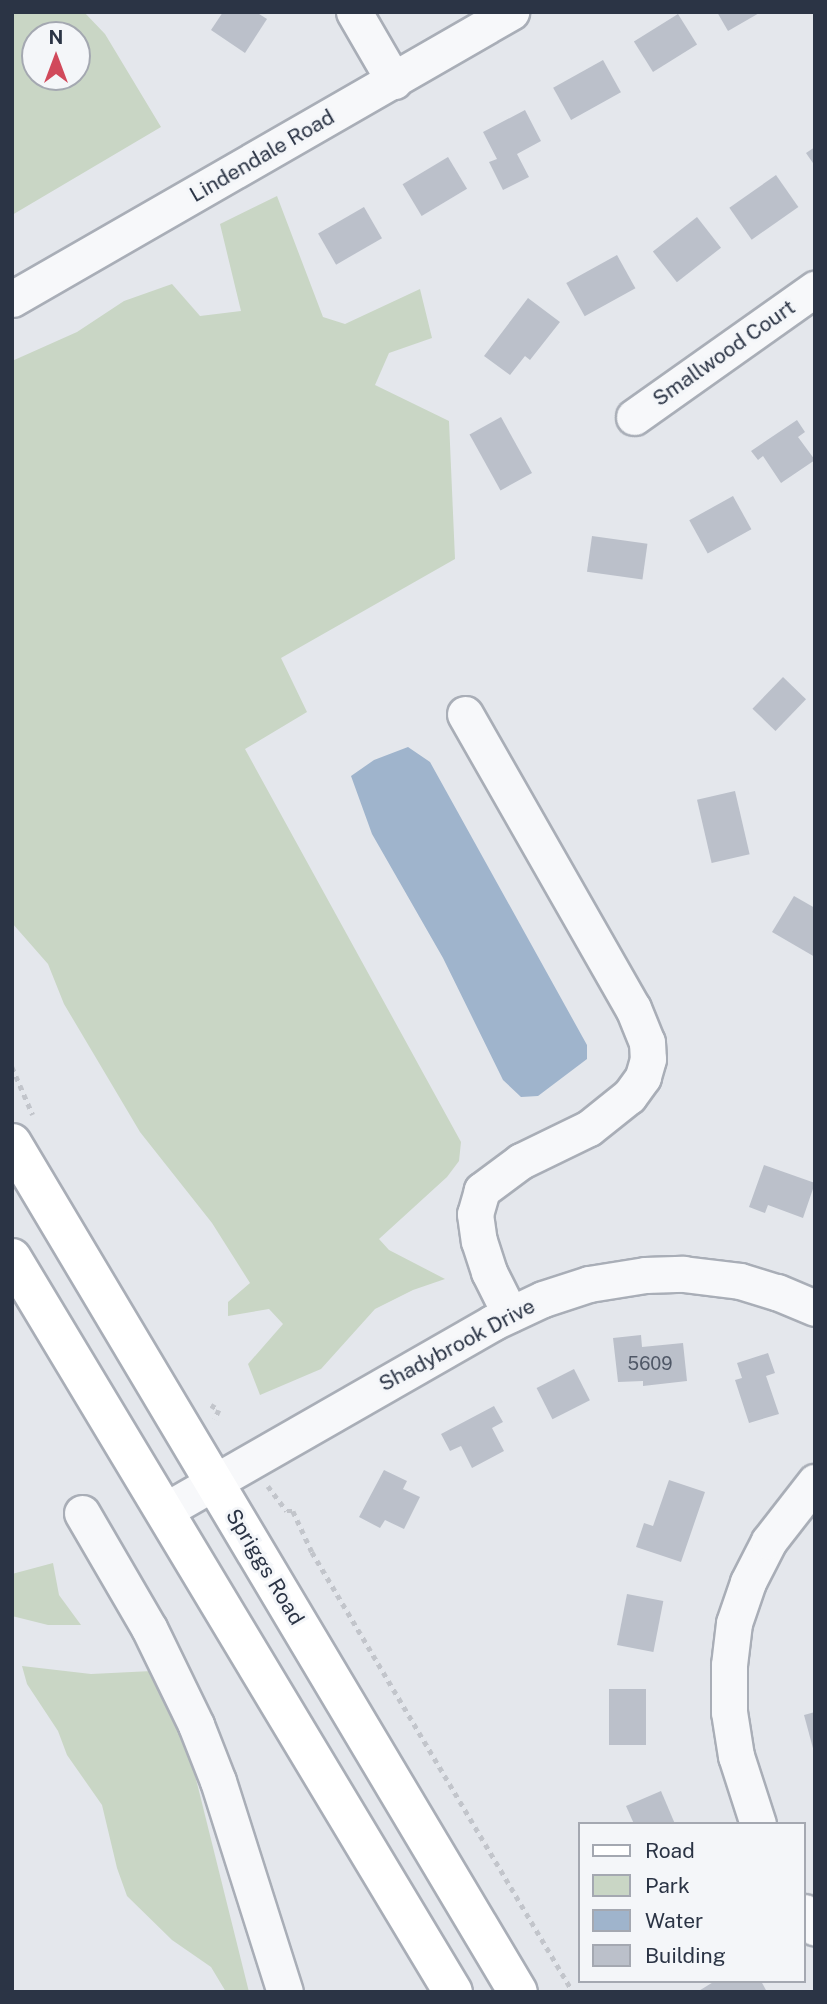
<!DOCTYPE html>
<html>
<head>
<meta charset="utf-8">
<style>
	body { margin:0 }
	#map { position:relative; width:827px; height:2004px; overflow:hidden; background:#e4e7ec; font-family:"Public Sans",sans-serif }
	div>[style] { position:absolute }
	.green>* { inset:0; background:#c9d6c5 }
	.water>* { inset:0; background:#9fb4cc }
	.building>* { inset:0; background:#bbc0ca; transform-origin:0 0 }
	.path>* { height:4.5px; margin-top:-2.25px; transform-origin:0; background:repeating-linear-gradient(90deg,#c2c5cb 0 5px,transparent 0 10px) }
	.roads { filter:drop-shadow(2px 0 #a9aeb7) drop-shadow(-2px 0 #a9aeb7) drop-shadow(0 2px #a9aeb7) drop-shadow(0 -2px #a9aeb7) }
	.minor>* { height:35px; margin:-17.5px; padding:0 17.5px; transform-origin:17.5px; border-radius:17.5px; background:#f7f8fa }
	.major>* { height:38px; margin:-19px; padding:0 19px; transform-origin:19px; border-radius:19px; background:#fff }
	span { translate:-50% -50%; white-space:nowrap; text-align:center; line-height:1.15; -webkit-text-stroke:6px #f4f6f9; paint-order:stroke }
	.number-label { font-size:18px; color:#4f5766 }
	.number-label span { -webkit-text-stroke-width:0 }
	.street-label { font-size:21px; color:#2b3445 }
	.frame { position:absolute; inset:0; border:14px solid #2b3445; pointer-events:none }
	.legend { position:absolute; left:578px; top:1822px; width:228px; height:161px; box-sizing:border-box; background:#f4f6f9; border:2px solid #a4a8b1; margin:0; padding:9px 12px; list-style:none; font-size:21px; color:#2b3445 }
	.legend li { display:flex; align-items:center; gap:14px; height:35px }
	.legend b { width:35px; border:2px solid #a4a8b1 }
	.north { position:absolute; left:21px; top:21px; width:70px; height:70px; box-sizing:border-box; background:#f4f6f9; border:2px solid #a4a8b1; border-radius:50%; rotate:0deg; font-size:19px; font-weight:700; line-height:28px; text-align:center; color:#2b3445 }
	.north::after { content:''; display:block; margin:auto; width:24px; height:32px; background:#d1495b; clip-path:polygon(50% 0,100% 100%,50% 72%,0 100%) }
</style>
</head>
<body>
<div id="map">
	<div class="green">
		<div style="clip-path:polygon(evenodd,12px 12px,84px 12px,105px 34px,161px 127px,12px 215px,12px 12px,35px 35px,77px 35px,77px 77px,35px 77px,35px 35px)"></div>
		<div style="clip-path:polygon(277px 196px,323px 317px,345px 324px,420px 289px,432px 338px,389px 353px,375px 385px,449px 421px,455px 559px,281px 658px,307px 712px,245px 749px,461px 1142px,459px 1161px,447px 1177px,379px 1239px,389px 1250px,445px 1279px,413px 1290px,375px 1309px,321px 1369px,260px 1395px,248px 1364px,283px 1324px,269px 1309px,228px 1316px,228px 1302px,250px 1283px,212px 1223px,140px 1132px,64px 1004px,48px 964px,12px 923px,12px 361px,77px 332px,124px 301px,172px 284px,200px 316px,241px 311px,220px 224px)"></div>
		<div style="clip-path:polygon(53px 1563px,59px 1595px,81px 1625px,48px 1625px,12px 1616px,12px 1574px)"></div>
		<div style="clip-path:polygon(22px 1666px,91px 1674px,152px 1671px,181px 1729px,195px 1775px,249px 1992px,226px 1992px,211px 1967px,172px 1940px,127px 1896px,117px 1868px,102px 1805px,67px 1755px,58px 1731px,27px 1684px)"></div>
	</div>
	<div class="water">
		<div style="clip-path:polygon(408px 747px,430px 762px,587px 1045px,587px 1059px,538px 1096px,521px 1097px,503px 1080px,443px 958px,372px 834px,351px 776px,374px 760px)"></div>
	</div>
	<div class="building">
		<div style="clip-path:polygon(223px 12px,256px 12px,267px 19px,245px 53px,211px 30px)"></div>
		<div style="clip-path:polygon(717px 12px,761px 12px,728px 31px)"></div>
		<div style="left:678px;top:14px;width:36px;height:52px;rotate:58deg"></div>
		<div style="left:603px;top:60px;width:37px;height:57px;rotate:61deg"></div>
		<div style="clip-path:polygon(525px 110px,541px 141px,517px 154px,529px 177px,503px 190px,489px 162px,497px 159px,483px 132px)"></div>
		<div style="clip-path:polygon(815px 147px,815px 166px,806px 153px)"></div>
		<div style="left:448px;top:157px;width:37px;height:53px;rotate:59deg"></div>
		<div style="left:776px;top:175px;width:39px;height:57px;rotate:55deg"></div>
		<div style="left:364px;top:207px;width:36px;height:53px;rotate:60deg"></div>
		<div style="left:697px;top:217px;width:39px;height:56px;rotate:52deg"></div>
		<div style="left:617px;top:255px;width:38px;height:58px;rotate:61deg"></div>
		<div style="clip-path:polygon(528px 298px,560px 322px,530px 360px,525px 356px,510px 375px,484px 356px)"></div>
		<div style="left:501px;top:417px;width:64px;height:36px;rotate:61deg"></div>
		<div style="clip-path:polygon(797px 420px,805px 432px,798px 437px,815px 460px,781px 483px,763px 456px,758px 460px,751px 451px)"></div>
		<div style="left:733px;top:496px;width:38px;height:50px;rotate:61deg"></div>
		<div style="left:592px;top:536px;width:56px;height:36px;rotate:8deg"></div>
		<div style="left:783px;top:677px;width:32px;height:44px;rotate:44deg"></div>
		<div style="left:735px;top:791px;width:65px;height:39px;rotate:77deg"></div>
		<div style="clip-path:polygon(794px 896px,815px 908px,815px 957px,772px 932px)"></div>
		<div style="clip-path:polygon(764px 1165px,815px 1183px,803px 1218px,768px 1205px,765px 1213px,749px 1207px)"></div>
		<div style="clip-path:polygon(641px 1335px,642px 1347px,683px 1343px,687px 1381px,643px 1386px,643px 1381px,618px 1382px,613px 1338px)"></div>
		<div style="clip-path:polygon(768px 1353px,775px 1373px,766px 1376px,779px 1414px,749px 1423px,735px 1380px,742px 1378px,737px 1363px)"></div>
		<div style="left:574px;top:1369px;width:35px;height:42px;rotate:63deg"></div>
		<div style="clip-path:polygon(494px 1406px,503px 1422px,492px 1428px,504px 1451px,472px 1468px,461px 1446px,450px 1451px,441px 1434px)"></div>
		<div style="clip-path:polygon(384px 1470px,407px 1481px,403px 1489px,420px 1497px,404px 1529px,385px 1520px,380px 1528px,359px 1517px)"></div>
		<div style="clip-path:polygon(669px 1480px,705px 1492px,681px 1562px,636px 1547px,644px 1523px,653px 1526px)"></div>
		<div style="left:627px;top:1594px;width:37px;height:52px;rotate:11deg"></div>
		<div style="left:609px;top:1689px;width:37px;height:56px"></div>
		<div style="clip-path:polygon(815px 1712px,815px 1752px,814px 1752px,804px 1715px)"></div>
		<div style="clip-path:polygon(661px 1791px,675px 1824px,634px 1824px,626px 1806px)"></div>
		<div style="clip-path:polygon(715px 1981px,761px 1981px,767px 1992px,697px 1992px)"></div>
	</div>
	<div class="path">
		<div style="left:12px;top:1067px;width:52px;rotate:66.4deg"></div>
		<div style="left:211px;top:1405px;width:9px;rotate:32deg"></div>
		<div style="left:219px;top:1410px;width:10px;rotate:114deg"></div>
		<div style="left:268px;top:1486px;width:31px;rotate:53deg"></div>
		<div style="left:287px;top:1511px;width:6px"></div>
		<div style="left:293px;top:1511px;width:45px;rotate:65.1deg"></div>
		<div style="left:312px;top:1552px;width:512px;rotate:59.32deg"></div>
	</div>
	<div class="roads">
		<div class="minor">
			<div style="left:354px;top:12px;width:80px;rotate:59.9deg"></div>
			<div style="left:12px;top:299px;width:576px;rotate:-29.91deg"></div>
			<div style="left:634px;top:417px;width:222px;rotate:-35.3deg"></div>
			<div style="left:465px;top:714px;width:339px;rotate:60.3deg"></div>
			<div style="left:633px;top:1008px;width:37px;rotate:68deg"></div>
			<div style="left:647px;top:1042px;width:17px;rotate:87deg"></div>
			<div style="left:648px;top:1059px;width:19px;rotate:106deg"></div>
			<div style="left:643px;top:1077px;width:24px;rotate:126deg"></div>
			<div style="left:629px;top:1096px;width:51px;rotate:141.3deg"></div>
			<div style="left:589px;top:1128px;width:76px;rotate:154.1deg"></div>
			<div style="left:521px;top:1161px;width:49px;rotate:143.4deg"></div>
			<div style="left:482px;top:1190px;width:25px;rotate:106deg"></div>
			<div style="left:475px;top:1214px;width:27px;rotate:82deg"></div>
			<div style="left:479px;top:1241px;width:33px;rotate:72deg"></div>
			<div style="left:489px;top:1272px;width:47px;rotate:63.4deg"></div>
			<div style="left:164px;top:1511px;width:378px;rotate:-29.8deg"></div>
			<div style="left:492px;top:1323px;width:56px;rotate:-25.2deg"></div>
			<div style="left:543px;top:1299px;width:48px;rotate:-18.1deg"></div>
			<div style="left:589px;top:1284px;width:57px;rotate:-9.1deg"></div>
			<div style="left:645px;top:1275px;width:38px;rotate:-2deg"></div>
			<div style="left:683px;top:1274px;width:57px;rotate:7deg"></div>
			<div style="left:740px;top:1281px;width:39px;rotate:17deg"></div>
			<div style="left:777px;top:1292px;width:41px;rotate:22.8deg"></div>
			<div style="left:82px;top:1513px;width:133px;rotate:59.8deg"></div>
			<div style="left:149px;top:1628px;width:108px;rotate:64.1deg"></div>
			<div style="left:196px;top:1725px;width:60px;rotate:68.6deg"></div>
			<div style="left:218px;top:1781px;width:221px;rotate:72.4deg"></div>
			<div style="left:758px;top:1824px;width:71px;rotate:-107.9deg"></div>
			<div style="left:736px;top:1756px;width:45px;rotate:-99deg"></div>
			<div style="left:729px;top:1712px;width:47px;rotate:-90deg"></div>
			<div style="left:729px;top:1665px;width:42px;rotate:-83.2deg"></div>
			<div style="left:734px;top:1623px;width:43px;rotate:-71.1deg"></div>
			<div style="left:748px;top:1582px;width:46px;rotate:-62.9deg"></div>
			<div style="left:769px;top:1541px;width:75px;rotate:-52.1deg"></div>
			<div style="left:804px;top:1912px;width:19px;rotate:55deg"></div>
		</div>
		<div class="major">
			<div style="left:12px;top:1143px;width:988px;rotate:59.21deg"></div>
			<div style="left:12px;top:1258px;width:856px;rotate:59deg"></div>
		</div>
	</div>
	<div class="number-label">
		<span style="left:650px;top:1364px">5609</span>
	</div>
	<div class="street-label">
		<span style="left:262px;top:156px;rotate:-30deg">Lindendale Road</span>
		<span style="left:724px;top:353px;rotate:-35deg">Smallwood Court</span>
		<span style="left:457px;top:1345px;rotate:-28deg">Shadybrook Drive</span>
		<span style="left:265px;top:1567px;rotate:59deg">Spriggs Road</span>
	</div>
	<div class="frame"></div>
	<ul class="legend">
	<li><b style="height:9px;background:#fff"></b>Road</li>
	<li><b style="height:19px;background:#c9d6c5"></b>Park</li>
	<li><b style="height:19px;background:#9fb4cc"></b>Water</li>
	<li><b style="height:19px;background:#bbc0ca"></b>Building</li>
	</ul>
	<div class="north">N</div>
</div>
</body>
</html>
